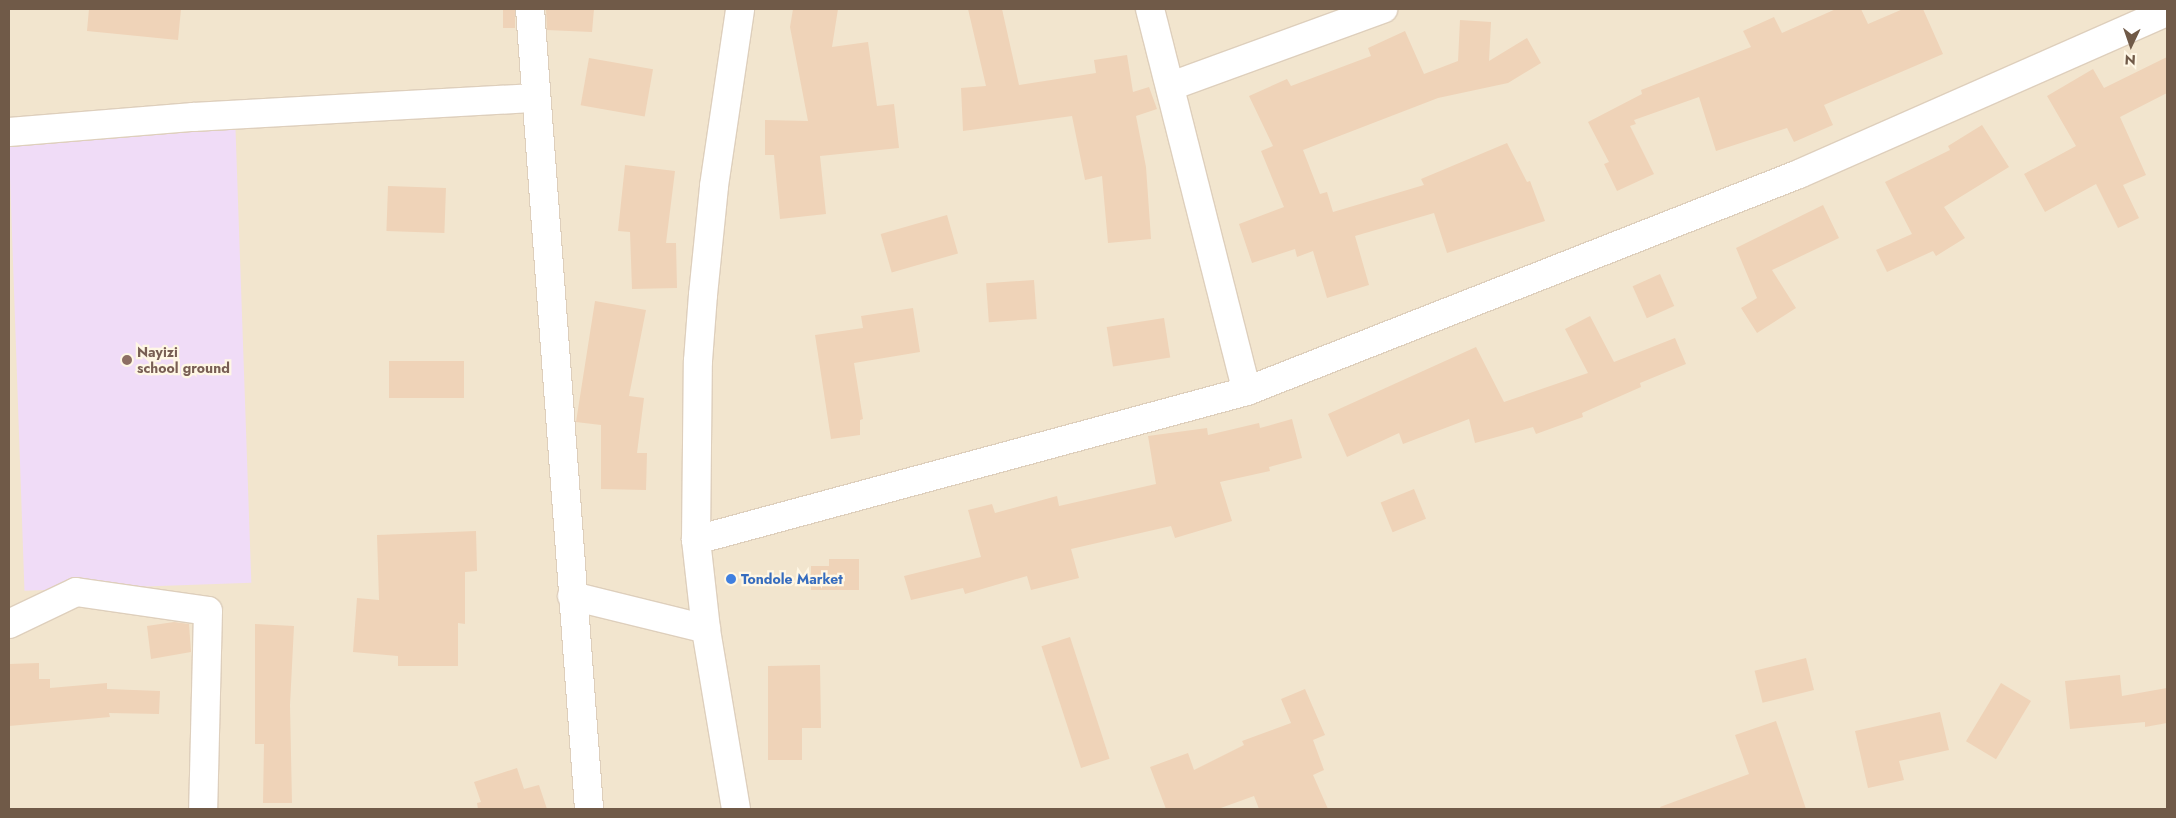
<!DOCTYPE html>
<html>
<head>
<meta charset="utf-8">
<style>
	body { margin:0 }
	#map { position:relative; width:2176px; height:818px; overflow:hidden; background:#fbf3df; font-family:Jost,sans-serif }
	div>[style] { position:absolute }
	.residential>* { inset:0; background:#f2e5ce; transform-origin:0 0 }
	.education>* { inset:0; background:#f0dcf7; transform-origin:0 0 }
	.building>* { inset:0; background:#efd3b8; transform-origin:0 0 }
	.roads { filter:drop-shadow(1px 0 #decfbc) drop-shadow(-1px 0 #decfbc) drop-shadow(0 1px #decfbc) drop-shadow(0 -1px #decfbc) }
	.minor>* { height:28px; margin:-14px; padding:0 14px; transform-origin:14px; border-radius:14px; background:#fff }
	.dots>* { width:14px; height:14px; translate:-50% -50%; box-sizing:border-box; border:2px solid #fff7e5; border-radius:50% }
	span { translate:-50% -50%; white-space:nowrap; text-align:center; line-height:1.15; -webkit-text-stroke:4.5px #fff7e5; paint-order:stroke }
	.education-label { font-size:14px; color:#785e54; font-weight:700 }
	.left { translate:0 -50%; text-align:left }
	.shop-label { font-size:14px; color:#366cbe; font-weight:700 }
	.frame { position:absolute; inset:0; border:10px solid #705a48; pointer-events:none }
	.north { position:absolute; left:2106px; top:20px; width:50px; height:50px; -webkit-text-stroke:4px #fff7e5; paint-order:stroke; rotate:183deg; font-size:14px; font-weight:700; line-height:20px; text-align:center; color:#705a48 }
	.north::after { content:''; display:block; margin:auto; width:18px; height:22px; background:#705a48; clip-path:polygon(50% 0,100% 100%,50% 72%,0 100%) }
</style>
</head>
<body>
<div id="map">
	<div class="residential">
		<div style="left:9px;top:9px;width:2158px;height:800px"></div>
	</div>
	<div class="education">
		<div style="left:235px;top:115px;width:468px;height:227px;rotate:88deg"></div>
	</div>
	<div class="building">
		<div style="clip-path:polygon(89px 9px,181px 9px,178px 40px,87px 31px)"></div>
		<div style="left:503px;top:9px;width:12px;height:19px"></div>
		<div style="clip-path:polygon(546px 9px,594px 9px,592px 32px,547px 30px)"></div>
		<div style="clip-path:polygon(793px 9px,838px 9px,832px 47px,868px 42px,877px 106px,894px 104px,899px 148px,820px 156px,826px 214px,780px 219px,774px 155px,765px 155px,765px 120px,808px 121px,790px 27px)"></div>
		<div style="clip-path:polygon(968px 9px,1002px 9px,1019px 85px,1096px 73px,1094px 60px,1127px 55px,1133px 92px,1149px 87px,1157px 109px,1136px 116px,1146px 167px,1151px 239px,1108px 243px,1102px 176px,1085px 180px,1072px 116px,963px 131px,961px 88px,986px 86px)"></div>
		<div style="clip-path:polygon(1836px 9px,1861px 9px,1868px 24px,1903px 9px,1923px 9px,1943px 54px,1824px 105px,1833px 125px,1794px 142px,1787px 128px,1716px 151px,1699px 97px,1634px 120px,1636px 124px,1630px 126px,1654px 174px,1617px 191px,1604px 164px,1609px 162px,1588px 122px,1642px 94px,1641px 90px,1751px 47px,1743px 31px,1774px 17px,1782px 33px)"></div>
		<div style="clip-path:polygon(1460px 20px,1491px 22px,1489px 61px,1527px 38px,1541px 63px,1508px 83px,1438px 98px,1303px 150px,1320px 194px,1327px 192px,1333px 212px,1424px 185px,1421px 179px,1507px 143px,1527px 182px,1530px 181px,1545px 221px,1447px 253px,1434px 213px,1355px 236px,1369px 285px,1327px 298px,1313px 251px,1297px 257px,1295px 249px,1252px 263px,1239px 224px,1284px 207px,1261px 151px,1273px 146px,1249px 96px,1287px 79px,1291px 86px,1371px 56px,1368px 48px,1405px 31px,1424px 74px,1458px 61px)"></div>
		<div style="clip-path:polygon(2167px 57px,2167px 93px,2120px 117px,2146px 175px,2123px 185px,2139px 218px,2118px 228px,2096px 184px,2045px 212px,2024px 174px,2076px 146px,2047px 96px,2093px 69px,2104px 88px)"></div>
		<div style="left:589px;top:58px;width:65px;height:48px;rotate:10deg"></div>
		<div style="clip-path:polygon(1982px 125px,2009px 167px,1944px 207px,1965px 238px,1936px 256px,1933px 251px,1887px 272px,1876px 250px,1912px 234px,1885px 182px,1950px 150px,1948px 146px)"></div>
		<div style="clip-path:polygon(625px 165px,675px 171px,666px 243px,676px 243px,677px 288px,632px 289px,630px 232px,618px 231px)"></div>
		<div style="left:388px;top:186px;width:58px;height:45px;rotate:2deg"></div>
		<div style="clip-path:polygon(1823px 205px,1839px 238px,1772px 270px,1796px 308px,1757px 333px,1741px 308px,1757px 298px,1736px 248px)"></div>
		<div style="left:947px;top:215px;width:40px;height:69px;rotate:74deg"></div>
		<div style="left:1660px;top:274px;width:35px;height:30px;rotate:66deg"></div>
		<div style="left:1034px;top:280px;width:39px;height:48px;rotate:86deg"></div>
		<div style="clip-path:polygon(595px 301px,646px 310px,629px 396px,644px 398px,637px 453px,647px 453px,646px 490px,601px 489px,601px 425px,576px 422px)"></div>
		<div style="clip-path:polygon(913px 308px,920px 352px,854px 363px,863px 419px,860px 420px,860px 435px,831px 439px,815px 335px,863px 328px,861px 316px)"></div>
		<div style="clip-path:polygon(1590px 316px,1614px 362px,1675px 338px,1686px 364px,1640px 383px,1641px 387px,1582px 413px,1583px 417px,1536px 434px,1533px 427px,1475px 443px,1469px 419px,1403px 444px,1399px 433px,1347px 457px,1328px 414px,1476px 347px,1504px 402px,1588px 373px,1565px 329px)"></div>
		<div style="left:1164px;top:318px;width:40px;height:58px;rotate:81deg"></div>
		<div style="left:464px;top:361px;width:37px;height:75px;rotate:90deg"></div>
		<div style="clip-path:polygon(1292px 419px,1302px 458px,1269px 467px,1270px 471px,1220px 482px,1232px 521px,1175px 538px,1171px 526px,1071px 549px,1079px 578px,1031px 590px,1027px 576px,965px 594px,963px 588px,911px 600px,904px 576px,981px 557px,968px 510px,992px 504px,995px 513px,1057px 496px,1059px 506px,1156px 484px,1148px 436px,1207px 428px,1208px 435px,1259px 423px,1260px 428px)"></div>
		<div style="left:1414px;top:489px;width:32px;height:36px;rotate:68deg"></div>
		<div style="clip-path:polygon(476px 531px,477px 571px,465px 572px,465px 624px,458px 623px,458px 666px,398px 666px,398px 656px,353px 652px,357px 598px,379px 600px,377px 535px)"></div>
		<div style="clip-path:polygon(829px 559px,859px 559px,859px 590px,811px 590px,811px 566px,829px 566px)"></div>
		<div style="clip-path:polygon(174px 622px,189px 624px,191px 652px,151px 659px,147px 626px)"></div>
		<div style="clip-path:polygon(255px 624px,294px 626px,290px 705px,292px 803px,263px 803px,264px 744px,255px 744px)"></div>
		<div style="left:1070px;top:637px;width:128px;height:30px;rotate:72deg"></div>
		<div style="left:1806px;top:658px;width:33px;height:53px;rotate:76deg"></div>
		<div style="clip-path:polygon(39px 663px,39px 679px,50px 679px,50px 688px,107px 683px,107px 689px,160px 691px,159px 714px,109px 713px,110px 717px,9px 726px,9px 664px)"></div>
		<div style="clip-path:polygon(820px 665px,821px 728px,802px 728px,802px 760px,768px 760px,768px 666px)"></div>
		<div style="clip-path:polygon(2120px 675px,2122px 696px,2167px 688px,2167px 723px,2145px 727px,2145px 722px,2070px 729px,2065px 681px)"></div>
		<div style="left:2001px;top:683px;width:35px;height:68px;rotate:31deg"></div>
		<div style="clip-path:polygon(1305px 689px,1325px 735px,1313px 740px,1324px 770px,1313px 775px,1328px 809px,1259px 809px,1254px 796px,1218px 809px,1166px 809px,1150px 767px,1188px 753px,1194px 770px,1244px 745px,1242px 741px,1291px 723px,1281px 699px)"></div>
		<div style="clip-path:polygon(1940px 712px,1949px 750px,1899px 761px,1904px 780px,1868px 788px,1855px 731px)"></div>
		<div style="clip-path:polygon(1776px 721px,1806px 809px,1661px 809px,1660px 807px,1749px 774px,1735px 735px)"></div>
		<div style="clip-path:polygon(517px 768px,524px 789px,539px 785px,547px 809px,478px 809px,477px 803px,481px 802px,474px 782px)"></div>
	</div>
	<div class="roads">
		<div class="minor">
			<div style="left:530px;top:9px;width:802px;rotate:85.78deg"></div>
			<div style="left:1150px;top:9px;width:394px;rotate:75.8deg"></div>
			<div style="left:1171px;top:86px;width:226px;rotate:-20deg"></div>
			<div style="left:9px;top:132px;width:185px;rotate:-4.7deg"></div>
			<div style="left:193px;top:117px;width:343px;rotate:-3.2deg"></div>
			<div style="left:696px;top:540px;width:571px;rotate:-15.13deg"></div>
			<div style="left:1247px;top:391px;width:593px;rotate:-21.46deg"></div>
			<div style="left:1799px;top:174px;width:402px;rotate:-23.8deg"></div>
			<div style="left:572px;top:596px;width:138px;rotate:13.8deg"></div>
			<div style="left:9px;top:624px;width:74px;rotate:-25.5deg"></div>
			<div style="left:76px;top:592px;width:133px;rotate:8.2deg"></div>
			<div style="left:208px;top:611px;width:198px;rotate:91.4deg"></div>
			<div style="left:736px;top:809px;width:182px;rotate:-99.5deg"></div>
			<div style="left:706px;top:629px;width:90px;rotate:-96.4deg"></div>
			<div style="left:696px;top:540px;width:179px;rotate:-89.4deg"></div>
			<div style="left:698px;top:361px;width:66px;rotate:-85.7deg"></div>
			<div style="left:703px;top:295px;width:110px;rotate:-84.2deg"></div>
			<div style="left:714px;top:186px;width:179px;rotate:-81.6deg"></div>
		</div>
	</div>
	<div class="dots">
		<div style="left:127px;top:360px;background:#8d6e63"></div>
		<div style="left:731px;top:579px;background:#3f7fe0"></div>
	</div>
	<div class="education-label">
		<span class="left" style="left:137px;top:360px">Nayizi<br>school ground</span>
	</div>
	<div class="shop-label">
		<span class="left" style="left:741px;top:579px">Tondole Market</span>
	</div>
	<div class="frame"></div>
	<div class="north">N</div>
</div>
</body>
</html>
